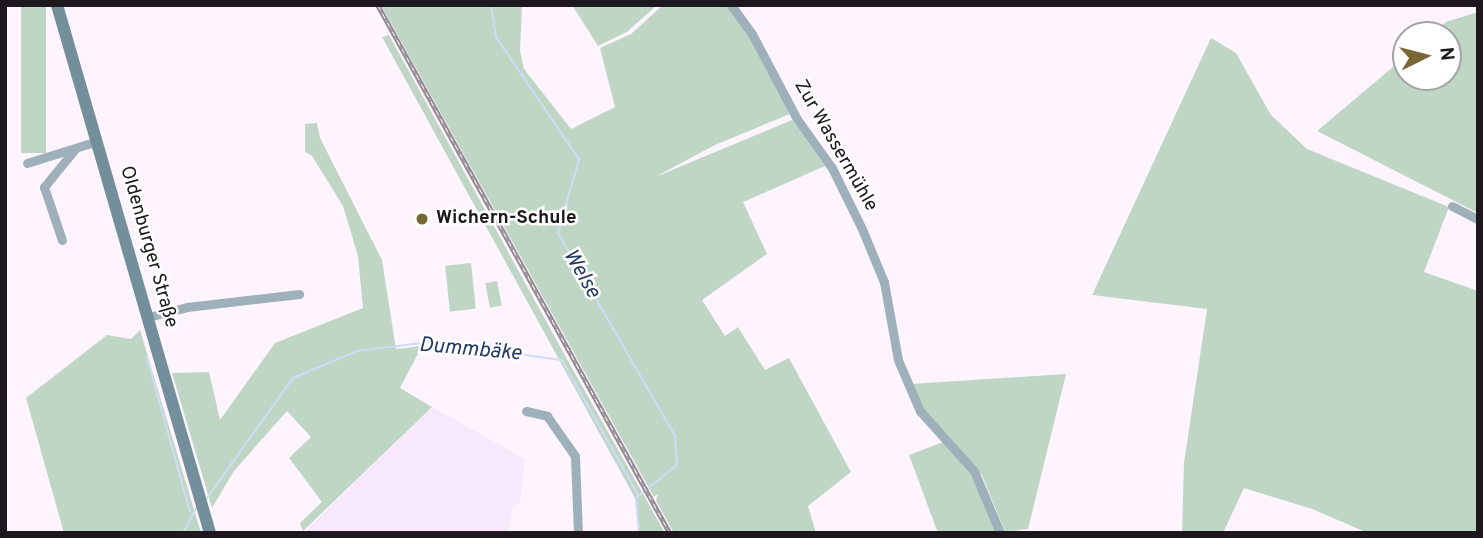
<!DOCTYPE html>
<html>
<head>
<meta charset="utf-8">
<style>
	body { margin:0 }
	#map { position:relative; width:1483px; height:538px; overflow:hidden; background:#fef4fe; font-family:Overpass,sans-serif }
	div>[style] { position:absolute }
	.industrial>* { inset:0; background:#f7e8fc }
	.green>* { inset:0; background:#c0d6c5; transform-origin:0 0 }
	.stream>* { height:2px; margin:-1px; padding:0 1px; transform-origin:1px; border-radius:1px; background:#cddcf9 }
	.street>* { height:9px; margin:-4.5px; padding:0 4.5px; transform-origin:4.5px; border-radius:4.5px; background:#9eb1ba }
	.secondary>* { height:12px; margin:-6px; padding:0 6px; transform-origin:6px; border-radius:6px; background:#738f9b }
	.rail>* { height:4.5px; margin-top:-2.25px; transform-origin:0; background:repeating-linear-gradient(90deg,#fff 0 5px,#928b92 0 10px); box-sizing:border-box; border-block:2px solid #928b92 }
	.dots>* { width:19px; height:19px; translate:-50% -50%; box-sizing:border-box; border:4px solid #fff; border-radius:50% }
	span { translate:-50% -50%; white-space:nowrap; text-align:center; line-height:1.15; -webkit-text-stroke:5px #fff; paint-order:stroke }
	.street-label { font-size:19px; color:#1c181d }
	.poi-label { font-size:19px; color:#1c181d; font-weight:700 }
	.left { translate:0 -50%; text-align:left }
	.water-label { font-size:21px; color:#233865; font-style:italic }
	.frame { position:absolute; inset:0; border:7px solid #1c181d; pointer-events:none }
	.north { position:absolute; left:1392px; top:21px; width:70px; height:70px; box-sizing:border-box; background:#fff; border:2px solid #a4a3a5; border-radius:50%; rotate:84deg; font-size:19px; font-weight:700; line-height:28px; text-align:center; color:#1c181d }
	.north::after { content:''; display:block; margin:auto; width:24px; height:32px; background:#796836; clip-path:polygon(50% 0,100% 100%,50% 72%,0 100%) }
</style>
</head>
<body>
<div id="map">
	<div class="industrial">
		<div style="clip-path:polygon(432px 407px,525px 459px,520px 504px,513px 505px,509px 533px,303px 533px)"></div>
	</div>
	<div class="green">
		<div style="left:21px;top:5px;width:25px;height:148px"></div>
		<div style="clip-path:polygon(381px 5px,522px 5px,520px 51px,524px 69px,571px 129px,615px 107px,600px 48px,631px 34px,663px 5px,727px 5px,752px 39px,790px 114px,715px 145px,655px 177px,792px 120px,825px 166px,743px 202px,767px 254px,702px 300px,725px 336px,738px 327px,765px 370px,789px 358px,851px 472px,808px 506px,816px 533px,674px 533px,656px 501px,658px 494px,654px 497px)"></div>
		<div style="clip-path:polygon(572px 5px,657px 5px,627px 32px,598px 46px)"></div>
		<div style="clip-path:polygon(1478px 12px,1478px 213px,1317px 131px,1406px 56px,1406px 77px,1448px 77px,1448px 35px,1431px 35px,1446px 22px)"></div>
		<div style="clip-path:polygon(389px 35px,568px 361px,665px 533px,639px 533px,635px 498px,382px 37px)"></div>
		<div style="clip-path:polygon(1211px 38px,1236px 53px,1271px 115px,1307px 149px,1449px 207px,1424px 272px,1478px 291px,1478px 533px,1368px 533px,1312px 509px,1244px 488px,1223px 533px,1182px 533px,1184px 463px,1207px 309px,1092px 295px)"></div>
		<div style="clip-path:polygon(317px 123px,320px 138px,382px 260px,396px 349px,422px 346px,400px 388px,432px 407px,303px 531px,300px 523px,322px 502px,289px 458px,311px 437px,287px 411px,234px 471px,212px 508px,172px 373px,209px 372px,220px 420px,275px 343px,363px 308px,358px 256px,343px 206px,312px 156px,305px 152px,305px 124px)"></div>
		<div style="left:471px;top:263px;width:46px;height:26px;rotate:84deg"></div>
		<div style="left:497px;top:281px;width:25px;height:12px;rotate:79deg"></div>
		<div style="clip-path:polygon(140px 330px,201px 533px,64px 533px,26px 398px,107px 335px,131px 339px)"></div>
		<div style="clip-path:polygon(1066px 374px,1028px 529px,1005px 532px,982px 475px,924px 409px,911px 384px)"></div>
		<div style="clip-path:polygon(943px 442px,970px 472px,997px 533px,938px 533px,909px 455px)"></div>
	</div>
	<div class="stream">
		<div style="left:491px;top:5px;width:32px;rotate:81deg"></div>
		<div style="left:496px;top:37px;width:148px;rotate:55.8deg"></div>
		<div style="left:579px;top:159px;width:77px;rotate:105.8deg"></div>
		<div style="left:558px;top:233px;width:234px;rotate:60deg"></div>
		<div style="left:675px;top:436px;width:29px;rotate:86deg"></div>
		<div style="left:677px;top:465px;width:53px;rotate:141.2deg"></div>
		<div style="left:636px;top:498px;width:35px;rotate:85deg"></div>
		<div style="left:147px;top:357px;width:161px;rotate:74.5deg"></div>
		<div style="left:207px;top:498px;width:148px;rotate:-54.4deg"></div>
		<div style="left:293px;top:378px;width:69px;rotate:-22.9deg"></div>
		<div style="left:357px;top:351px;width:73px;rotate:-7.1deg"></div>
		<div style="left:429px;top:342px;width:134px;rotate:7.7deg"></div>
		<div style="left:562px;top:360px;width:155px;rotate:60.6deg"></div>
		<div style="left:183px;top:533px;width:30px;rotate:-62deg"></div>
	</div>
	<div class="street">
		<div style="left:731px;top:5px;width:36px;rotate:54deg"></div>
		<div style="left:752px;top:34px;width:96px;rotate:62.1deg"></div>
		<div style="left:797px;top:119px;width:60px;rotate:54.5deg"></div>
		<div style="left:832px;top:168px;width:68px;rotate:63.8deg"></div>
		<div style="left:862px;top:229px;width:57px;rotate:67.5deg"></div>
		<div style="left:884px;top:282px;width:79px;rotate:79.8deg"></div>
		<div style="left:898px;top:360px;width:56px;rotate:66.7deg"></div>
		<div style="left:920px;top:411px;width:81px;rotate:48deg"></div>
		<div style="left:974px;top:471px;width:67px;rotate:67.2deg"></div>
		<div style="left:27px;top:163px;width:73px;rotate:-17.4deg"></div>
		<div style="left:1452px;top:206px;width:29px;rotate:27deg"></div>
		<div style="left:62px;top:240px;width:56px;rotate:-108.8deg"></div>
		<div style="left:44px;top:187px;width:49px;rotate:-50.8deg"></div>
		<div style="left:148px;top:317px;width:40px;rotate:-14.4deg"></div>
		<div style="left:187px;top:307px;width:113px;rotate:-6.6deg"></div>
		<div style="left:526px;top:411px;width:22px;rotate:13deg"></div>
		<div style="left:547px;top:416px;width:49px;rotate:55deg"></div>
		<div style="left:575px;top:456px;width:77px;rotate:87.8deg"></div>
	</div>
	<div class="secondary">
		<div style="left:57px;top:5px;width:550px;rotate:73.84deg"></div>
	</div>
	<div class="rail">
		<div style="left:378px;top:5px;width:603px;rotate:61.06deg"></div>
	</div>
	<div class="dots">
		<div style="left:422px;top:219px;background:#796836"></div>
	</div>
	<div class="street-label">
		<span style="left:835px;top:146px;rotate:60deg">Zur Wassermühle</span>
		<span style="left:148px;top:247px;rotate:74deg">Oldenburger Straße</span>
	</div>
	<div class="poi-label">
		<span class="left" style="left:436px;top:219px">Wichern-Schule</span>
	</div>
	<div class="water-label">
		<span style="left:581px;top:274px;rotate:60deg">Welse</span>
		<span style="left:470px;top:350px;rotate:5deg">Dummbäke</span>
	</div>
	<div class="frame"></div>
	<div class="north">N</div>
</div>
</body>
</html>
